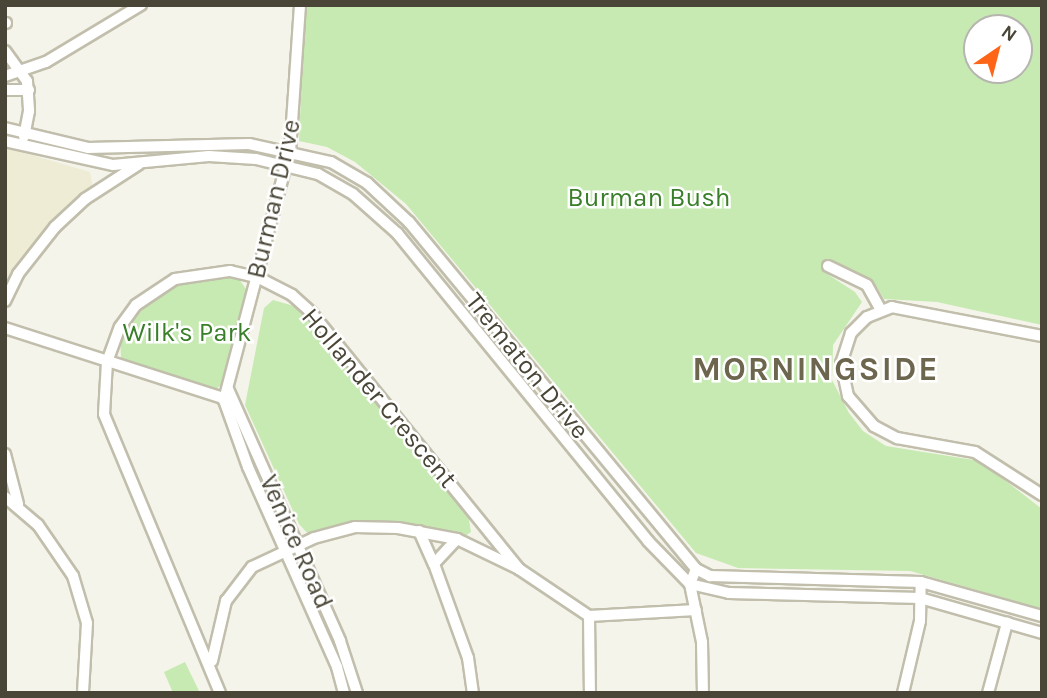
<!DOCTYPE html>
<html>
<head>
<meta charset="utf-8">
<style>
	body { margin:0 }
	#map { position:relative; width:1047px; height:698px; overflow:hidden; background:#f5f4ea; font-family:Karla,sans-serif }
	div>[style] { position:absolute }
	.education>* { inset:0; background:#eeecd4 }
	.green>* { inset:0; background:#c6eab2 }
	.roads { filter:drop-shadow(2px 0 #c1beac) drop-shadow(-2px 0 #c1beac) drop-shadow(0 2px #c1beac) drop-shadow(0 -2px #c1beac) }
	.minor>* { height:10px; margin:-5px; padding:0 5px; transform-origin:5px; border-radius:5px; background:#fff }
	span { translate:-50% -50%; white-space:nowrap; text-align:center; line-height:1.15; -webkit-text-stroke:5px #fff; paint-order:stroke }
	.park-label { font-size:26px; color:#397e28 }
	.street-label { font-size:26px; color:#494637 }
	.district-label { font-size:33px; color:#6d664e; font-weight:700; letter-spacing:2px }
	.frame { position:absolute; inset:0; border:7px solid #494637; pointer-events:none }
	.north { position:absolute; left:963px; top:14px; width:70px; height:70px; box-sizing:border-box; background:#fff; border:2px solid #b6b5af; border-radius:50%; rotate:35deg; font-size:19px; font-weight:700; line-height:28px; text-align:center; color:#494637 }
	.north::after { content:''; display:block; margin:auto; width:24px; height:32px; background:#ff6517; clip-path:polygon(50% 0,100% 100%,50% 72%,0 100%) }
</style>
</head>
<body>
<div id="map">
	<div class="education">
		<div style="clip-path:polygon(5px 147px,90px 172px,93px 189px,63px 210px,5px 288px)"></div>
	</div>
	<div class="green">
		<div style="clip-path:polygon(evenodd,305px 5px,1042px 5px,1042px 325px,937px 302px,884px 299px,877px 287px,832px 260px,824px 272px,855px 292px,862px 302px,833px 345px,832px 380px,849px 413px,863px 431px,886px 446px,980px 461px,1042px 509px,1042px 609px,910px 571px,738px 568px,696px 553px,406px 204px,355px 162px,327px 147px,299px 141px,305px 5px,977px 28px,1019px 28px,1019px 70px,977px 70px,977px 28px)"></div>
		<div style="clip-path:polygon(229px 276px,239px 279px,248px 292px,224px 383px,213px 391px,121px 358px,120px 334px,157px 294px,193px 277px)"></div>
		<div style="clip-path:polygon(273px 300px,294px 306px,315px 327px,468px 514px,471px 532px,464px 537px,370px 527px,310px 536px,299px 524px,245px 405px,264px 308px)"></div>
		<div style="clip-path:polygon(185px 662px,200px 693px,173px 693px,164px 672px)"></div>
	</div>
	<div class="roads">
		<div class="minor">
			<div style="left:300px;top:5px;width:145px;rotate:93.9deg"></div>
			<div style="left:290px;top:150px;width:259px;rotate:104.8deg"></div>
			<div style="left:224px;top:400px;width:71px;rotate:70.3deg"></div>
			<div style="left:248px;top:467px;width:219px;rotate:66deg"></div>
			<div style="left:337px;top:667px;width:27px;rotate:75deg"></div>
			<div style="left:5px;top:23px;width:1px"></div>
			<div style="left:5px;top:51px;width:37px;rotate:54deg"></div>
			<div style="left:27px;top:81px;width:30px;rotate:86deg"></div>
			<div style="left:29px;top:111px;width:26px;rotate:101deg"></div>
			<div style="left:5px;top:76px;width:43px;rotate:-18.9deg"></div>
			<div style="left:46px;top:62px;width:111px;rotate:-31deg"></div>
			<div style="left:5px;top:90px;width:24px"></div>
			<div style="left:5px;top:128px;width:85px;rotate:13.5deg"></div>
			<div style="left:88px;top:148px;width:161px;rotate:-1.4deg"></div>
			<div style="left:249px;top:144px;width:84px;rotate:12.4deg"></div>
			<div style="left:331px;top:162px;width:42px;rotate:30.3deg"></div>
			<div style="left:367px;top:183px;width:57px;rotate:42.9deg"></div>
			<div style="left:409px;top:222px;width:450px;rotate:50.4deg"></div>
			<div style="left:696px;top:569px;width:16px;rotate:27deg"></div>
			<div style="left:710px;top:576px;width:211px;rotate:1.6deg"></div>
			<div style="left:921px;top:582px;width:126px;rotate:15.7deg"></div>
			<div style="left:5px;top:141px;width:111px;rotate:12.5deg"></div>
			<div style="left:113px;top:165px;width:96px;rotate:-5.4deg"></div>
			<div style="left:209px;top:156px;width:47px;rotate:3.7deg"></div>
			<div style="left:256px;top:159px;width:64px;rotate:13.6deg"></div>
			<div style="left:318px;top:174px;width:40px;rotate:29.7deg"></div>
			<div style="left:353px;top:194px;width:59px;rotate:41.6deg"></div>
			<div style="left:397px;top:233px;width:397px;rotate:50.8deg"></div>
			<div style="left:648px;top:541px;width:60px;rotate:45.7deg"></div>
			<div style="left:690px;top:584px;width:40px;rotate:13deg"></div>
			<div style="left:729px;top:593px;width:191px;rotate:1.5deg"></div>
			<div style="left:920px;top:598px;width:127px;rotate:16deg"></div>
			<div style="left:828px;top:266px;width:43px;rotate:26deg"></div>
			<div style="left:867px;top:285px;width:29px;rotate:61deg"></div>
			<div style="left:5px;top:301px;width:30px;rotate:-64deg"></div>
			<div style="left:18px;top:274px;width:60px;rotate:-51.8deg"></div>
			<div style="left:55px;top:227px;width:41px;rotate:-43deg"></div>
			<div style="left:85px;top:199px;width:64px;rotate:-32.9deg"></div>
			<div style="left:5px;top:328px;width:235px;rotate:17.8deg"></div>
			<div style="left:1042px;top:336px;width:153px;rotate:-169.1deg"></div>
			<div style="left:892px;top:307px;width:27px;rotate:158deg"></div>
			<div style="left:867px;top:317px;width:23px;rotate:135deg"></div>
			<div style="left:851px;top:333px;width:32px;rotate:108deg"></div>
			<div style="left:841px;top:363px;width:34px;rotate:78deg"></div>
			<div style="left:848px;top:396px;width:40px;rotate:49deg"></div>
			<div style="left:874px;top:426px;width:26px;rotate:28deg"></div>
			<div style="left:897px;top:438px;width:79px;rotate:10.2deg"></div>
			<div style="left:975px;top:452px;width:80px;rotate:32.7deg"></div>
			<div style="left:228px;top:389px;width:276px;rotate:66deg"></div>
			<div style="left:340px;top:641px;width:55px;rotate:71.9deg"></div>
			<div style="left:5px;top:454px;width:52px;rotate:75.4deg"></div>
			<div style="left:5px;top:497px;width:43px;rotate:40.3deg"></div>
			<div style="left:38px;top:525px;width:62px;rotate:55.5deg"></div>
			<div style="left:73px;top:576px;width:49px;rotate:73.4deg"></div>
			<div style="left:87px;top:623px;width:70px;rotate:93.3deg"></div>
			<div style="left:419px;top:531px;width:36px;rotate:66deg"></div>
			<div style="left:457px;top:539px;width:34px;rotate:133deg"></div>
			<div style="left:434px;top:564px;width:100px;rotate:70.1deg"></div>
			<div style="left:468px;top:658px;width:35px;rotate:82deg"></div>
			<div style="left:696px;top:569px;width:16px;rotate:112deg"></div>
			<div style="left:690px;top:584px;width:59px;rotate:78.3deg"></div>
			<div style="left:702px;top:642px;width:51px;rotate:88.9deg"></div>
			<div style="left:589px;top:616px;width:77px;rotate:89.3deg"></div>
			<div style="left:212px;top:661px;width:62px;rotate:-76.9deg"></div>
			<div style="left:226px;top:601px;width:43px;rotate:-52.6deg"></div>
			<div style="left:252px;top:567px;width:68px;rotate:-25.1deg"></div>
			<div style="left:314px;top:538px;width:42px;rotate:-15deg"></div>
			<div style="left:355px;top:527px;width:43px;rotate:1.3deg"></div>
			<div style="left:398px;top:528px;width:60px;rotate:10.6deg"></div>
			<div style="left:457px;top:539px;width:69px;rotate:25.8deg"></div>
			<div style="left:519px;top:569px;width:84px;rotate:33.9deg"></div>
			<div style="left:589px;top:616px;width:107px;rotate:-3.2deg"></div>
			<div style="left:220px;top:693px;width:302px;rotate:-112.6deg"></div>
			<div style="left:104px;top:414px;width:52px;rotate:-86.7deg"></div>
			<div style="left:107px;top:362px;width:37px;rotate:-70deg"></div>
			<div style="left:120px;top:327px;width:27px;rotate:-54deg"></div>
			<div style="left:136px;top:305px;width:47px;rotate:-33.7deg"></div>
			<div style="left:175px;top:279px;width:56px;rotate:-8.3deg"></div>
			<div style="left:230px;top:271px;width:28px;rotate:13deg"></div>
			<div style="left:257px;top:277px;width:39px;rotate:27deg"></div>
			<div style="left:292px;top:295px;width:25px;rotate:42deg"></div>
			<div style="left:311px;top:312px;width:331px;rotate:51deg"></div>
			<div style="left:903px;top:693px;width:74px;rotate:-76.7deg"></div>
			<div style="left:920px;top:621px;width:39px;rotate:-89deg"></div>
			<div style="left:988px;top:693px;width:73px;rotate:-74.8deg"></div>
		</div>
	</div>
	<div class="park-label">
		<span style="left:649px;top:198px">Burman Bush</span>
		<span style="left:187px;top:333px">Wilk's Park</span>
	</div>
	<div class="street-label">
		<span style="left:274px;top:199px;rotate:-77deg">Burman Drive</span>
		<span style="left:527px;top:366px;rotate:51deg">Trematon Drive</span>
		<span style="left:379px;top:398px;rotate:50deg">Hollander Crescent</span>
		<span style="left:296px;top:542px;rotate:66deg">Venice Road</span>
	</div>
	<div class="district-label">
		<span style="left:816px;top:370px">MORNINGSIDE</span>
	</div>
	<div class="frame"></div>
	<div class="north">N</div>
</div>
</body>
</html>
